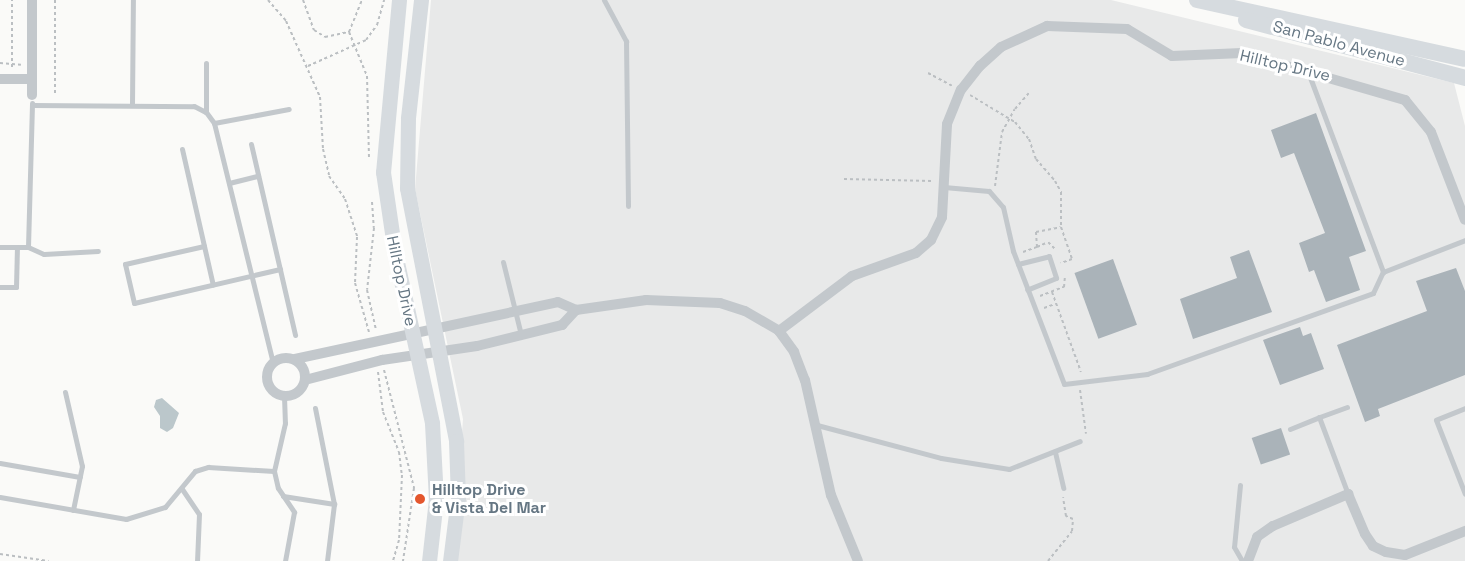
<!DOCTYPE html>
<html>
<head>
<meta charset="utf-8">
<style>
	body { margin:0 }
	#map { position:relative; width:1465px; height:561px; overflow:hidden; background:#fafaf8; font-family:"Space Grotesk",sans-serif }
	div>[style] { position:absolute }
	.built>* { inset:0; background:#e8e9e9 }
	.water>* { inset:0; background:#bbc7cb }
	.building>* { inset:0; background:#aab3b9; transform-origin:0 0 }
	.path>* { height:2px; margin-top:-1px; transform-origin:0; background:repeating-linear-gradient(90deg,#bbbfc2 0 3px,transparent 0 6px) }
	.service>* { height:5px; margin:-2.5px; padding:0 2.5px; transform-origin:2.5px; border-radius:2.5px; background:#c3c8cc }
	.minor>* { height:10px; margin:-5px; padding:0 5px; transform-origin:5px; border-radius:5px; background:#c3c8cc }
	.minor>.ring { margin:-5px; padding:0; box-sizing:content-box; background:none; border:10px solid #c3c8cc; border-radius:50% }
	.secondary>* { height:15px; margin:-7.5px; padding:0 7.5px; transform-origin:7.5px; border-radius:7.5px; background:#d6dbdf }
	.primary>* { height:16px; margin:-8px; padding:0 8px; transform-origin:8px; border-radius:8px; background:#d6dbdf }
	.dots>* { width:16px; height:16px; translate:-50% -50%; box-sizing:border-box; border:3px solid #fff; border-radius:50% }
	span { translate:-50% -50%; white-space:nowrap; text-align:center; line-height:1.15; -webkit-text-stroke:6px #fff; paint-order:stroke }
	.street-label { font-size:16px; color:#657683 }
	.poi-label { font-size:16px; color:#657683; font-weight:700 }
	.left { translate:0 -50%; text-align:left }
</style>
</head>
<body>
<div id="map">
	<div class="built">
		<div style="clip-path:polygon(431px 0,1111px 0,1454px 83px,1465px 126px,1465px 561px,453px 561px,463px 419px,415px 189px)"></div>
	</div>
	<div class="water">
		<div style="clip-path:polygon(162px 398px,179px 413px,173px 428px,167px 432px,160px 428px,160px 416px,154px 407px,156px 400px)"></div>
	</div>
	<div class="building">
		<div style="clip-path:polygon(1316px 113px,1366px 251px,1349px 257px,1360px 290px,1326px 302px,1314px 270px,1309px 272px,1299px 243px,1325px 233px,1294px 153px,1281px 158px,1271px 130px)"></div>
		<div style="clip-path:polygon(1249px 250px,1272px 312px,1193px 339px,1180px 299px,1237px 278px,1230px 257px)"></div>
		<div style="left:1113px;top:259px;width:70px;height:41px;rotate:70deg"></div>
		<div style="clip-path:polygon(1456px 268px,1465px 291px,1465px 375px,1378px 409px,1380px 416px,1365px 422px,1337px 345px,1427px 311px,1416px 281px)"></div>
		<div style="clip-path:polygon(1300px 327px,1303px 336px,1311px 333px,1324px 369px,1280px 385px,1263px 340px)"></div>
		<div style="left:1281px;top:428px;width:28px;height:31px;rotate:71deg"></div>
	</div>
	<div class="path">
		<div style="left:55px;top:0;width:96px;rotate:90deg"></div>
		<div style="left:268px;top:0;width:28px;rotate:49deg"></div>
		<div style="left:286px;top:21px;width:83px;rotate:65.9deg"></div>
		<div style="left:320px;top:97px;width:52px;rotate:86.7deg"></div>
		<div style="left:323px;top:149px;width:28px;rotate:77deg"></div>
		<div style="left:329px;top:176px;width:28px;rotate:55deg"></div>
		<div style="left:345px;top:199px;width:40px;rotate:72deg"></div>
		<div style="left:357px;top:237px;width:46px;rotate:92.5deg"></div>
		<div style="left:355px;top:283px;width:51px;rotate:74.1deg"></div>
		<div style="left:303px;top:0;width:32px;rotate:70deg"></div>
		<div style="left:314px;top:30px;width:13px;rotate:32deg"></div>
		<div style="left:325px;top:37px;width:25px;rotate:-12deg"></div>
		<div style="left:349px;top:32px;width:35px;rotate:-68deg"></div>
		<div style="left:349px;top:32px;width:48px;rotate:67.8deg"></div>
		<div style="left:367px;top:76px;width:84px;rotate:88.6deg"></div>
		<div style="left:0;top:63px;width:21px;rotate:5deg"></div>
		<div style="left:308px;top:66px;width:64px;rotate:-24.1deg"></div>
		<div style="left:366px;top:40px;width:19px;rotate:-54deg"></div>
		<div style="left:377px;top:25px;width:26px;rotate:-74deg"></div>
		<div style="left:12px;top:67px;width:67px;rotate:-90deg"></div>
		<div style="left:928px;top:73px;width:27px;rotate:28deg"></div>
		<div style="left:970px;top:95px;width:52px;rotate:31deg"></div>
		<div style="left:1015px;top:122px;width:22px;rotate:51deg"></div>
		<div style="left:1029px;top:139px;width:21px;rotate:71deg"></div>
		<div style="left:1036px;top:159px;width:29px;rotate:49deg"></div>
		<div style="left:1055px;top:181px;width:13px;rotate:61deg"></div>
		<div style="left:1061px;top:192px;width:35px;rotate:90deg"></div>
		<div style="left:1061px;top:227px;width:34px;rotate:71deg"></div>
		<div style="left:1072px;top:259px;width:12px;rotate:160deg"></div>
		<div style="left:844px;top:179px;width:88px;rotate:1.3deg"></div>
		<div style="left:995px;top:186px;width:54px;rotate:-82.6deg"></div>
		<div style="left:1002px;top:132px;width:26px;rotate:-61deg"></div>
		<div style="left:1015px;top:109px;width:21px;rotate:-49deg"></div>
		<div style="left:372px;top:202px;width:26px;rotate:86deg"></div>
		<div style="left:374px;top:228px;width:62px;rotate:96.4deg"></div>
		<div style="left:367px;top:290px;width:41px;rotate:77.3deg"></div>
		<div style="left:1037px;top:247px;width:12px;rotate:-24deg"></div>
		<div style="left:1048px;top:242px;width:11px;rotate:45deg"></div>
		<div style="left:1023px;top:252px;width:15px;rotate:-20deg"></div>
		<div style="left:1037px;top:247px;width:15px;rotate:-94deg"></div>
		<div style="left:1036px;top:232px;width:25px;rotate:-11deg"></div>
		<div style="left:1052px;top:292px;width:85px;rotate:70.1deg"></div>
		<div style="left:1040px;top:296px;width:26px;rotate:-21deg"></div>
		<div style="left:1064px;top:287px;width:12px;rotate:-85deg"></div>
		<div style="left:1044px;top:308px;width:12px;rotate:-20deg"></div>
		<div style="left:384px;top:370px;width:122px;rotate:75.7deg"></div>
		<div style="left:414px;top:488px;width:74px;rotate:98.6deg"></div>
		<div style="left:378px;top:372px;width:40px;rotate:82.9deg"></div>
		<div style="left:383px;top:412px;width:43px;rotate:68.2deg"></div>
		<div style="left:399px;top:452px;width:23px;rotate:83deg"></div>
		<div style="left:402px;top:475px;width:65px;rotate:92.6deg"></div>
		<div style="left:399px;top:540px;width:22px;rotate:106deg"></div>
		<div style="left:1080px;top:390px;width:44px;rotate:82.2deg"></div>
		<div style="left:0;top:554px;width:49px;rotate:8.3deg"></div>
		<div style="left:1048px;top:561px;width:38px;rotate:-51deg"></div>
		<div style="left:1072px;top:531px;width:12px;rotate:-85deg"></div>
		<div style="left:1073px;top:519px;width:8px;rotate:-157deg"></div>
		<div style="left:1066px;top:516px;width:19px;rotate:-99deg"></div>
	</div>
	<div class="service">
		<div style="left:604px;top:0;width:47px;rotate:61.8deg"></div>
		<div style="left:626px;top:41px;width:165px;rotate:89.3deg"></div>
		<div style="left:1308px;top:72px;width:214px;rotate:69.4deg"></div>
		<div style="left:1383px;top:272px;width:88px;rotate:-21.3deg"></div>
		<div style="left:32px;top:105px;width:162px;rotate:0.4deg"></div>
		<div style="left:194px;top:106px;width:13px;rotate:27deg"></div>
		<div style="left:206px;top:112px;width:14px;rotate:54deg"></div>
		<div style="left:214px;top:123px;width:247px;rotate:76.2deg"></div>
		<div style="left:132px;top:105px;width:105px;rotate:-89.5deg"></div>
		<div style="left:206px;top:112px;width:49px;rotate:-90deg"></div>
		<div style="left:214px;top:123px;width:76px;rotate:-10.6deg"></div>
		<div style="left:251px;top:144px;width:196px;rotate:77deg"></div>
		<div style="left:182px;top:149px;width:139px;rotate:77.2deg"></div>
		<div style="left:229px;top:183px;width:30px;rotate:-14deg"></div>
		<div style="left:944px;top:187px;width:45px;rotate:5.1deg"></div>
		<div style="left:989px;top:191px;width:21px;rotate:49deg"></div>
		<div style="left:1003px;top:207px;width:45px;rotate:77.2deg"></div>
		<div style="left:1013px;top:251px;width:142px;rotate:69deg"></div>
		<div style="left:1064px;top:384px;width:84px;rotate:-6.9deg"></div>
		<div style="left:1147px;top:374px;width:240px;rotate:-19.7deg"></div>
		<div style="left:1373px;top:293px;width:23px;rotate:-65deg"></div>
		<div style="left:204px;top:246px;width:81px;rotate:167.2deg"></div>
		<div style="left:125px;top:264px;width:40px;rotate:77deg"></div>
		<div style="left:134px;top:303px;width:150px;rotate:-13.1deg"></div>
		<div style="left:0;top:247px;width:28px"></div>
		<div style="left:28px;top:247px;width:17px;rotate:24deg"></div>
		<div style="left:44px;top:254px;width:54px;rotate:-3.2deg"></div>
		<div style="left:28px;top:247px;width:144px;rotate:-88.4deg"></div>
		<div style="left:503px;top:262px;width:75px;rotate:76.1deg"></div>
		<div style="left:1018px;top:264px;width:32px;rotate:-14deg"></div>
		<div style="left:1049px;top:256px;width:23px;rotate:72deg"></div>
		<div style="left:1056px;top:278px;width:31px;rotate:158deg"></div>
		<div style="left:0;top:287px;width:16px"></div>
		<div style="left:16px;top:287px;width:40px;rotate:-88.6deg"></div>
		<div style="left:65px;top:392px;width:76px;rotate:77.1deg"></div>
		<div style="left:82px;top:466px;width:45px;rotate:101.6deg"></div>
		<div style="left:284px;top:396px;width:27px;rotate:88deg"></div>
		<div style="left:285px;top:423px;width:49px;rotate:102.9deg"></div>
		<div style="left:274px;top:471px;width:17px;rotate:77deg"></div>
		<div style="left:278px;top:488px;width:29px;rotate:56deg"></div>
		<div style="left:294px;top:512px;width:50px;rotate:100.4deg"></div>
		<div style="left:1347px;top:407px;width:30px;rotate:160deg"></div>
		<div style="left:1319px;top:417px;width:82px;rotate:69.4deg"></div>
		<div style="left:315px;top:408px;width:98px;rotate:78.8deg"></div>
		<div style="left:334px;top:504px;width:57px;rotate:97deg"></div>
		<div style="left:1465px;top:408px;width:31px;rotate:158deg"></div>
		<div style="left:1436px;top:420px;width:79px;rotate:68.6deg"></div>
		<div style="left:817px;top:425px;width:128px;rotate:14.9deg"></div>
		<div style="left:941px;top:458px;width:69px;rotate:9.2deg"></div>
		<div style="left:1009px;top:469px;width:76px;rotate:-21.5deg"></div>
		<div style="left:1290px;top:429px;width:31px;rotate:-22deg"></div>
		<div style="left:1055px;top:452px;width:37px;rotate:77deg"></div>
		<div style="left:0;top:463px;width:81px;rotate:9.9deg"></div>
		<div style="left:1240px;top:485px;width:62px;rotate:95.5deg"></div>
		<div style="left:1234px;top:547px;width:16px;rotate:60deg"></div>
		<div style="left:182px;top:489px;width:30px;rotate:56deg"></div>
		<div style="left:199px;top:514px;width:47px;rotate:92.4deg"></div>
		<div style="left:283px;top:496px;width:52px;rotate:8.9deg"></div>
		<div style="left:0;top:497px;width:128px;rotate:9.9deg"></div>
		<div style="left:126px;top:519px;width:41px;rotate:-17.1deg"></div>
		<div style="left:165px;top:507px;width:47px;rotate:-50.2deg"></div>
		<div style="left:195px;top:471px;width:14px;rotate:-17deg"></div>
		<div style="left:208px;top:467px;width:66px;rotate:3.5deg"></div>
	</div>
	<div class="minor">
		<div style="left:0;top:79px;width:32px"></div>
		<div style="left:32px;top:95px;width:95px;rotate:-90deg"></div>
		<div style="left:576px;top:310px;width:71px;rotate:-8.1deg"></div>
		<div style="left:646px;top:300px;width:74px;rotate:2.3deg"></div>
		<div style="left:720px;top:303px;width:26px;rotate:18deg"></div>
		<div style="left:745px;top:311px;width:39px;rotate:30deg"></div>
		<div style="left:779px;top:331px;width:26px;rotate:54deg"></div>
		<div style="left:794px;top:352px;width:30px;rotate:69deg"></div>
		<div style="left:805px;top:380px;width:118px;rotate:77.3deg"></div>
		<div style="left:831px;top:495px;width:71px;rotate:67.8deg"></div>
		<div style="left:779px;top:331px;width:91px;rotate:-37deg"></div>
		<div style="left:852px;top:276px;width:68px;rotate:-19.8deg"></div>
		<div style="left:916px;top:253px;width:20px;rotate:-41deg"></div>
		<div style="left:931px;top:240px;width:25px;rotate:-64deg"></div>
		<div style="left:942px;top:217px;width:93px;rotate:-86.9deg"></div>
		<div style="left:947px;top:124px;width:37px;rotate:-68deg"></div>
		<div style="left:961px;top:90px;width:31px;rotate:-52deg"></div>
		<div style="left:980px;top:66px;width:28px;rotate:-42deg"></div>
		<div style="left:1001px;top:47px;width:51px;rotate:-24.5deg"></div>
		<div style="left:1047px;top:26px;width:80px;rotate:2.1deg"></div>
		<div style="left:1127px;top:29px;width:52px;rotate:31deg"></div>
		<div style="left:1172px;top:56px;width:70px;rotate:-2.5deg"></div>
		<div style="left:1242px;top:53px;width:170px;rotate:16.1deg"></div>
		<div style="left:1405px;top:100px;width:41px;rotate:50.9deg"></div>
		<div style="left:1431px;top:132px;width:94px;rotate:68.9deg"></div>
		<div class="ring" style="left:267px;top:358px;width:28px;height:28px"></div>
		<div style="left:295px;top:359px;width:269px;rotate:-12.2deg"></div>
		<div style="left:558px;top:302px;width:20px;rotate:24deg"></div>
		<div style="left:305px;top:380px;width:80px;rotate:-14.6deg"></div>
		<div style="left:382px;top:360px;width:96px;rotate:-8.4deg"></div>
		<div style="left:477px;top:346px;width:88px;rotate:-13.9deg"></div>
		<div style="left:562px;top:325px;width:21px;rotate:-47deg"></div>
		<div style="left:1248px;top:561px;width:26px;rotate:-69deg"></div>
		<div style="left:1257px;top:537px;width:19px;rotate:-35deg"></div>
		<div style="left:1273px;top:526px;width:82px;rotate:-23.1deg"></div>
		<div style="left:1348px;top:494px;width:43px;rotate:67deg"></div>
		<div style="left:1365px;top:534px;width:14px;rotate:56deg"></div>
		<div style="left:1373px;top:546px;width:14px;rotate:25deg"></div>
		<div style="left:1386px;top:552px;width:19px;rotate:9deg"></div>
		<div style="left:1405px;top:555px;width:65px;rotate:-21.8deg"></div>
	</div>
	<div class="secondary">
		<div style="left:399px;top:0;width:173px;rotate:95.3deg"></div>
		<div style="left:383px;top:172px;width:82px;rotate:81.6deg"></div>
		<div style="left:395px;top:253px;width:174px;rotate:77.7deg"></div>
		<div style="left:432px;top:423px;width:76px;rotate:87deg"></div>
		<div style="left:436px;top:499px;width:62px;rotate:96.4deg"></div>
		<div style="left:421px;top:0;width:119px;rotate:96.3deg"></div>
		<div style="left:408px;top:118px;width:70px;rotate:90.8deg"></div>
		<div style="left:407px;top:188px;width:258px;rotate:79deg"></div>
		<div style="left:456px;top:441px;width:57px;rotate:88deg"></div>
		<div style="left:458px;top:498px;width:64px;rotate:97.2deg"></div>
	</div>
	<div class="primary">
		<div style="left:1197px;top:0;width:274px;rotate:12.4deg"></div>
		<div style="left:1246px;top:20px;width:227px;rotate:14.8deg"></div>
	</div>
	<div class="dots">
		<div style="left:420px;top:499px;background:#e4572e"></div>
	</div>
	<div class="street-label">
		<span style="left:1339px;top:44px;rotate:15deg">San Pablo Avenue</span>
		<span style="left:1285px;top:66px;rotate:13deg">Hilltop Drive</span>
		<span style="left:401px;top:281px;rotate:78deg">Hilltop Drive</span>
	</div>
	<div class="poi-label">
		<span class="left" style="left:432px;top:499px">Hilltop Drive<br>&amp; Vista Del Mar</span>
	</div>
</div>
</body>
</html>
